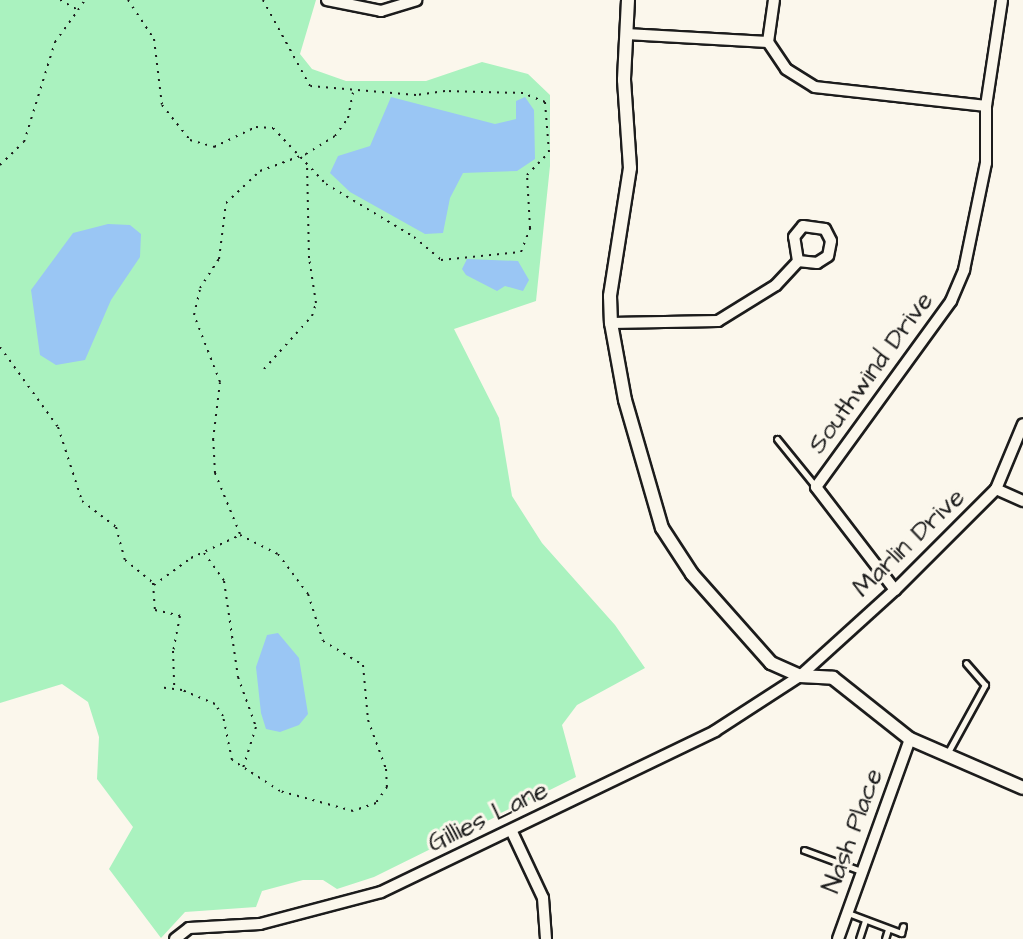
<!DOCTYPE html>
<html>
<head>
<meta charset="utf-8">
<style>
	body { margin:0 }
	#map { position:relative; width:1023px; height:939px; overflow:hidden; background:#fbf7ec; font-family:"Architects Daughter",sans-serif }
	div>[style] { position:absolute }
	.green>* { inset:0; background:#aaf2bf }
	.water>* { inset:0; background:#9ac6f4 }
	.path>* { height:2px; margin-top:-1px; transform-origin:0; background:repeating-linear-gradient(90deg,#1c1c1c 0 2px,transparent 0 8px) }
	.roads { filter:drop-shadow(2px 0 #1c1c1c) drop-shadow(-2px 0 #1c1c1c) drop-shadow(0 2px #1c1c1c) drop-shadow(0 -2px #1c1c1c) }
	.service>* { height:5px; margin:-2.5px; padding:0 2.5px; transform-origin:2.5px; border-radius:2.5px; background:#fbf7ec }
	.minor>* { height:10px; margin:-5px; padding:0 5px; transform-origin:5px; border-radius:5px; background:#fbf7ec }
	.tertiary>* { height:12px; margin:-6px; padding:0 6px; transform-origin:6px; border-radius:6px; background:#fbf7ec }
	span { translate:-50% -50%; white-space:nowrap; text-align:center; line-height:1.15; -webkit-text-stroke:6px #fbf7ec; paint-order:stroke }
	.street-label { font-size:26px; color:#1c1c1c }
</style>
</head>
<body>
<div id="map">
	<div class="green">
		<div style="clip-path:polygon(0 0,316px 0,300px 54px,312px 69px,346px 81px,426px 81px,482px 62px,528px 74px,550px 95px,550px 166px,536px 301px,454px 329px,499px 418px,512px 496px,542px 543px,615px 625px,645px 668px,577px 705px,562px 725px,576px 777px,374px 877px,337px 889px,323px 880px,303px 880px,262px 891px,256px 907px,185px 912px,161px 938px,109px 869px,133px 827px,97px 779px,99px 737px,88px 702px,62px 684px,0 703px)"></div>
	</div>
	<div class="water">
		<div style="clip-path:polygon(391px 97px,495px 124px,516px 119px,516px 101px,525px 97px,534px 110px,535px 159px,517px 171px,463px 173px,450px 198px,443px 233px,425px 234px,350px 192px,330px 173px,338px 156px,370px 146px)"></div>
		<div style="clip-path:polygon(108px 224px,130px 225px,141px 234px,140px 257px,111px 300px,85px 360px,56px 365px,40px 355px,31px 290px,73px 233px)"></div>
		<div style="clip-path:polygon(467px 259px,518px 261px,529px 280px,523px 291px,505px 286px,497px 291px,466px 275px,462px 269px)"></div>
		<div style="clip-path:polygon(278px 633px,299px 658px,308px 714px,299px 725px,280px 732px,266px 729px,261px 713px,256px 667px,267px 635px)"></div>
	</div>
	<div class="path">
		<div style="left:60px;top:0;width:21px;rotate:29deg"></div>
		<div style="left:78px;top:10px;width:12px;rotate:-55deg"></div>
		<div style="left:128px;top:0;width:47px;rotate:56.3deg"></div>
		<div style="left:154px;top:39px;width:66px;rotate:83.1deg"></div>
		<div style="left:162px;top:105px;width:45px;rotate:51.3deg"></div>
		<div style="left:190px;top:140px;width:25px;rotate:16deg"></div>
		<div style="left:214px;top:147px;width:47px;rotate:-25.5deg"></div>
		<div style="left:256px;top:127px;width:17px;rotate:3deg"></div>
		<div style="left:273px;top:128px;width:77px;rotate:46.6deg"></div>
		<div style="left:326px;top:184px;width:103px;rotate:31.1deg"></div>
		<div style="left:414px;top:237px;width:35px;rotate:40deg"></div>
		<div style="left:441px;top:260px;width:80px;rotate:-5.7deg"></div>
		<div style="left:521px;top:252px;width:26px;rotate:-69deg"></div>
		<div style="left:530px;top:228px;width:53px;rotate:-93.2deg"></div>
		<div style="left:527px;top:175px;width:32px;rotate:-46deg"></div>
		<div style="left:549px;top:152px;width:50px;rotate:-94.6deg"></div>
		<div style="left:545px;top:102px;width:24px;rotate:-158deg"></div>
		<div style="left:523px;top:93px;width:78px;rotate:-178.5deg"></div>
		<div style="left:445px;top:91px;width:29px;rotate:172deg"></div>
		<div style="left:416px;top:95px;width:106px;rotate:-175.1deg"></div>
		<div style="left:310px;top:86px;width:98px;rotate:-118.7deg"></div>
		<div style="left:0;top:165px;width:33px;rotate:-44deg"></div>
		<div style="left:24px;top:142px;width:105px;rotate:-72.8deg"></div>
		<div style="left:55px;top:42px;width:39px;rotate:-54deg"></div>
		<div style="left:0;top:347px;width:99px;rotate:54.1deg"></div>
		<div style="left:58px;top:427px;width:78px;rotate:72deg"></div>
		<div style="left:82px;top:501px;width:43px;rotate:37.4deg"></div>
		<div style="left:116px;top:527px;width:34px;rotate:75deg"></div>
		<div style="left:125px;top:560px;width:36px;rotate:39deg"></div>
		<div style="left:153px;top:583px;width:27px;rotate:86deg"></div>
		<div style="left:155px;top:610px;width:26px;rotate:13deg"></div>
		<div style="left:180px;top:616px;width:36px;rotate:101deg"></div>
		<div style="left:173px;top:651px;width:36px;rotate:88deg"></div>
		<div style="left:264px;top:369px;width:72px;rotate:-47.8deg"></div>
		<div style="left:312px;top:316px;width:14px;rotate:-73deg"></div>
		<div style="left:316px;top:303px;width:46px;rotate:-98.8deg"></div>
		<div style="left:309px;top:258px;width:92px;rotate:-91.2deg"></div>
		<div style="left:240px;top:534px;width:66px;rotate:-112.3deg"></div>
		<div style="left:215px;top:473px;width:33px;rotate:-93deg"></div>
		<div style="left:213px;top:440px;width:58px;rotate:-83.1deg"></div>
		<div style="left:220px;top:382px;width:72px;rotate:-111.2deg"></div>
		<div style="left:194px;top:315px;width:28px;rotate:-77deg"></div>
		<div style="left:200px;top:288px;width:35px;rotate:-57deg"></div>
		<div style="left:219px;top:259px;width:56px;rotate:-82.9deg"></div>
		<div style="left:226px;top:203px;width:47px;rotate:-43.3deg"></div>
		<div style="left:260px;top:171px;width:49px;rotate:-20.3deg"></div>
		<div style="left:306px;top:154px;width:34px;rotate:-32deg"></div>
		<div style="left:335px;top:136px;width:22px;rotate:-54deg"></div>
		<div style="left:348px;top:118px;width:26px;rotate:-79deg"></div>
		<div style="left:204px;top:553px;width:34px;rotate:54deg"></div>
		<div style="left:224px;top:581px;width:97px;rotate:81.7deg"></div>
		<div style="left:238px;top:677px;width:53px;rotate:70.2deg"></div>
		<div style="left:256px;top:727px;width:43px;rotate:107.6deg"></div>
		<div style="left:154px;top:585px;width:46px;rotate:-36.1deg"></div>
		<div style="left:191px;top:558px;width:54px;rotate:-25.1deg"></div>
		<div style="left:240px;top:535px;width:42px;rotate:26.6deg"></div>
		<div style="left:278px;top:554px;width:50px;rotate:53.1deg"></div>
		<div style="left:308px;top:594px;width:49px;rotate:72.3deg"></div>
		<div style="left:323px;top:641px;width:47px;rotate:31deg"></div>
		<div style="left:363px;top:665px;width:55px;rotate:84.8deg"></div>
		<div style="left:368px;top:720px;width:52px;rotate:69.8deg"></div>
		<div style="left:386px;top:769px;width:18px;rotate:87deg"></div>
		<div style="left:387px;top:787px;width:19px;rotate:125deg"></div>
		<div style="left:376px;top:803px;width:24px;rotate:161deg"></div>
		<div style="left:353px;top:811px;width:76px;rotate:-164.7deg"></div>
		<div style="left:280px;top:791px;width:57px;rotate:-147.1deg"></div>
		<div style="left:232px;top:760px;width:45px;rotate:-101.6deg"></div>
		<div style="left:223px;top:716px;width:14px;rotate:-124deg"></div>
		<div style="left:215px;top:704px;width:36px;rotate:-157deg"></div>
		<div style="left:182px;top:690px;width:24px;rotate:-173deg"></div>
	</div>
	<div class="roads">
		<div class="service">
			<div style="left:777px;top:439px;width:62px;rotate:50.9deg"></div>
			<div style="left:947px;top:754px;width:79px;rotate:-61.2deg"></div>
			<div style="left:985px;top:685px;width:29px;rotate:-131deg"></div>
			<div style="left:804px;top:850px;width:61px;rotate:20.2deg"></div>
			<div style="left:848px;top:913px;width:57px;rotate:20.7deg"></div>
			<div style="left:901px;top:933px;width:7px;rotate:-74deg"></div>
			<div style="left:859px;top:939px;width:20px;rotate:-72deg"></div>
			<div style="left:885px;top:939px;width:10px;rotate:-73deg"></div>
		</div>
		<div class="minor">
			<div style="left:327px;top:0;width:55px;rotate:11.5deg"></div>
			<div style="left:381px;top:11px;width:37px;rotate:-17deg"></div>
			<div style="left:626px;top:34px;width:142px;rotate:3.2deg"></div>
			<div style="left:768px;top:42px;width:32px;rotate:56deg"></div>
			<div style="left:786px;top:69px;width:34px;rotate:32deg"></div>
			<div style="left:815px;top:87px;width:172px;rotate:6.3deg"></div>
			<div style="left:768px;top:42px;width:42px;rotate:-81.9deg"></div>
			<div style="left:611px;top:323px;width:107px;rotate:-1.1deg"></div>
			<div style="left:718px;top:321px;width:68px;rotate:-31.8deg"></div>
			<div style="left:776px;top:285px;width:33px;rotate:-47deg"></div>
			<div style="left:798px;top:261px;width:24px;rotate:-99deg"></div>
			<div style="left:794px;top:237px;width:14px;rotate:-51deg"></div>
			<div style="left:803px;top:226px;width:22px;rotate:8deg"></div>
			<div style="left:825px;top:229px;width:13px;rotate:63deg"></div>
			<div style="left:831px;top:241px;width:15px;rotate:101deg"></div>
			<div style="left:828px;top:256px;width:13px;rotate:148deg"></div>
			<div style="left:817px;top:263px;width:19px;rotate:-174deg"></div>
			<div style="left:996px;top:489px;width:30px;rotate:24deg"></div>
			<div style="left:895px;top:590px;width:130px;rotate:-127.5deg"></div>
			<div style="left:816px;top:487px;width:230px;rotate:-54deg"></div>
			<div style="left:951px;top:301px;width:34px;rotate:-67deg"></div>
			<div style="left:964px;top:270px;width:109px;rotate:-78.4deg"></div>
			<div style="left:986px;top:163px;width:57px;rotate:-90deg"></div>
			<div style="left:986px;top:106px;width:107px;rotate:-81.4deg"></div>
			<div style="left:512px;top:832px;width:73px;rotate:64.8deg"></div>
			<div style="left:543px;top:898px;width:41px;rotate:85.8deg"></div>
			<div style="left:175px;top:939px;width:18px;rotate:-38deg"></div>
			<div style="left:189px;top:928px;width:71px;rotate:-3.2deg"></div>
			<div style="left:260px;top:924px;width:125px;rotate:-14.8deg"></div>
			<div style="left:381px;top:892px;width:371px;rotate:-25.7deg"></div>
			<div style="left:715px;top:731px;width:101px;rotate:-32.9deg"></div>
			<div style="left:800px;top:676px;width:128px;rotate:-42.2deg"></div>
			<div style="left:895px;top:590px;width:143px;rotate:-45deg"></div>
			<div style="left:996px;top:489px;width:70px;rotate:-67.4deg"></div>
			<div style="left:838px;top:939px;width:213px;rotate:-70.2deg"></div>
		</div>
		<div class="tertiary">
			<div style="left:628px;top:0;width:80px;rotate:92.9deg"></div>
			<div style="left:624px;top:80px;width:88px;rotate:86.1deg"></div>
			<div style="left:630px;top:168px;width:130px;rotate:98.9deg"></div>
			<div style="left:610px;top:296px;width:27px;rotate:88deg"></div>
			<div style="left:611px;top:323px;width:78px;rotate:79.7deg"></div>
			<div style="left:625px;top:400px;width:133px;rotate:73.9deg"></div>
			<div style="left:662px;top:528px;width:55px;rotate:56.9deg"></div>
			<div style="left:692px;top:574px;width:119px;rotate:48.4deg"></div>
			<div style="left:771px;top:663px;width:32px;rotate:24deg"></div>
			<div style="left:800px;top:676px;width:33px;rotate:3deg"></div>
			<div style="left:833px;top:678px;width:98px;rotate:38.4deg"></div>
			<div style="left:910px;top:739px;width:123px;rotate:23.4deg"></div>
		</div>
	</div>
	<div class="street-label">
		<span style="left:871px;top:373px;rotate:-54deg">Southwind Drive</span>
		<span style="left:909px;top:543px;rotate:-44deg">Marlin Drive</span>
		<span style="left:488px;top:817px;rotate:-26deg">Gillies Lane</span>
		<span style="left:853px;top:831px;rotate:-70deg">Nash Place</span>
	</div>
</div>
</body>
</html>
